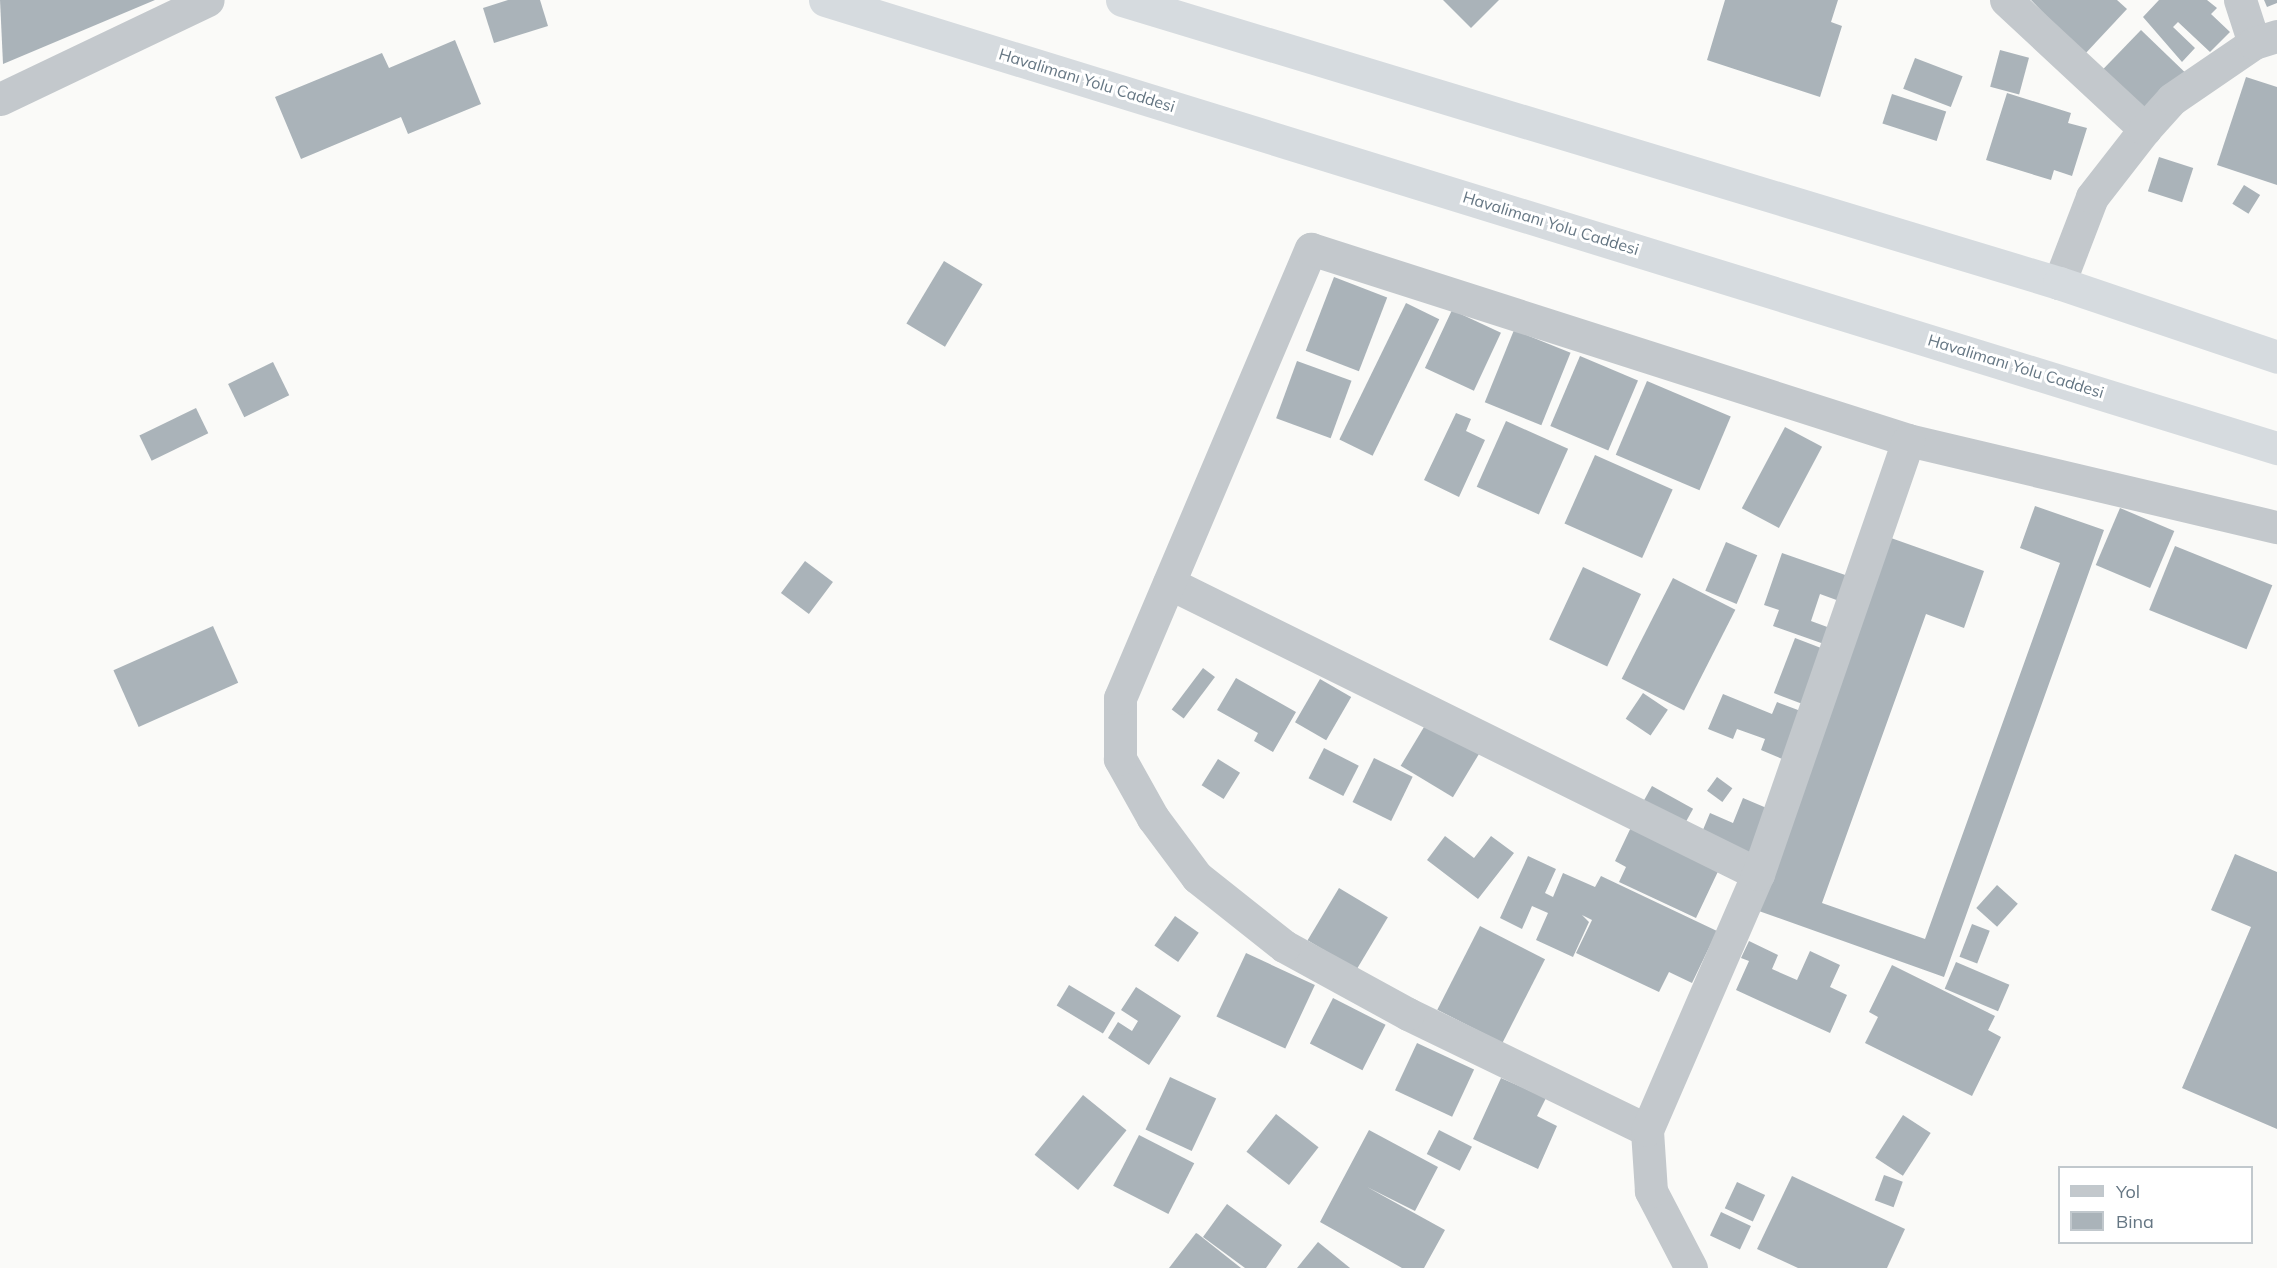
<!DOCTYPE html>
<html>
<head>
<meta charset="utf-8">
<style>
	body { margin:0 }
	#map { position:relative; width:2277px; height:1268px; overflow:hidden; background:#fafaf8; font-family:Mulish,sans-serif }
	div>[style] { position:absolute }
	.building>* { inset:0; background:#aab3b9; transform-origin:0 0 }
	.minor>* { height:33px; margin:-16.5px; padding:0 16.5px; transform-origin:16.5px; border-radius:16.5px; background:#c3c8cc }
	.highway>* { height:33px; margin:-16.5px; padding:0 16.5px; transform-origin:16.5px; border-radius:16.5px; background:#d6dbdf }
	span { translate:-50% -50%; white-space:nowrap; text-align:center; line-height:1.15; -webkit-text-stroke:6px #fff; paint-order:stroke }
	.street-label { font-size:16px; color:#657683 }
	.legend { position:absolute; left:2058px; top:1166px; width:195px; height:78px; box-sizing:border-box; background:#fff; border:2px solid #c1c8cd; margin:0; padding:8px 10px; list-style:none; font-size:18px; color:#657683 }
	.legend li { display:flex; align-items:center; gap:12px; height:30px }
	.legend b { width:30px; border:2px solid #c1c8cd }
</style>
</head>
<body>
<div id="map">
	<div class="building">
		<div style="clip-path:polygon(0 0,155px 0,3px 64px)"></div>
		<div style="clip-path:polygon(508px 0,540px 0,548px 26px,494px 43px,483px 8px)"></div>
		<div style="clip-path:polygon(1443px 0,1499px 0,1471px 28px)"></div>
		<div style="clip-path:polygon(1725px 0,1838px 0,1831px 22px,1842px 26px,1820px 97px,1707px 60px)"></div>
		<div style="clip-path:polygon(2031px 0,2117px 0,2127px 9px,2084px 55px)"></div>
		<div style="clip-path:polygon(2159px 0,2207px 0,2217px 8px,2211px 14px,2230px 32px,2210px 52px,2178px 22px,2173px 27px,2195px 48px,2182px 62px,2143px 17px)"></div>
		<div style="clip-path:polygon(2264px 0,2277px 0,2277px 3px,2267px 7px)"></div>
		<div style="left:2141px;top:30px;width:61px;height:56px;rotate:44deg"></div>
		<div style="clip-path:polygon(455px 40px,481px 104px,408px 134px,401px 117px,301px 159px,275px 97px,382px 53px,389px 68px)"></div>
		<div style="left:2000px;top:50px;width:30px;height:38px;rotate:15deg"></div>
		<div style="left:1915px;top:58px;width:51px;height:33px;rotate:21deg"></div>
		<div style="clip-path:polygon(2246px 77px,2277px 87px,2277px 185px,2217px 165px)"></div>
		<div style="clip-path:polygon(2007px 93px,2071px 113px,2068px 123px,2087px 128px,2072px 176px,2054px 170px,2051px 180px,1986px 160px)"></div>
		<div style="left:1892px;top:94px;width:57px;height:31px;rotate:18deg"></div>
		<div style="left:2159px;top:157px;width:36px;height:36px;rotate:18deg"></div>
		<div style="left:2244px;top:185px;width:19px;height:22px;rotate:32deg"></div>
		<div style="left:944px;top:261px;width:45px;height:73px;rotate:31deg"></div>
		<div style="left:1334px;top:277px;width:57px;height:79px;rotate:21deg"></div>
		<div style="left:1406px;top:303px;width:37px;height:152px;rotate:26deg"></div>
		<div style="left:1452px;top:310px;width:54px;height:64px;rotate:25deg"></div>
		<div style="left:1514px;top:330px;width:61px;height:78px;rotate:22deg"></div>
		<div style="left:1580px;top:356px;width:63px;height:76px;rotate:23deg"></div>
		<div style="left:1297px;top:361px;width:58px;height:61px;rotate:20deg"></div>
		<div style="left:273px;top:362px;width:37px;height:50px;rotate:64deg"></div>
		<div style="left:1647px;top:381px;width:91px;height:80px;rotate:23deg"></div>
		<div style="left:196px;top:408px;width:28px;height:63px;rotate:64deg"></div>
		<div style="clip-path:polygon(1456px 413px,1471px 419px,1466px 431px,1485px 440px,1459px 497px,1424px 480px)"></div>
		<div style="left:1506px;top:421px;width:68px;height:72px;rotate:24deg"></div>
		<div style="left:1785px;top:427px;width:42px;height:92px;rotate:28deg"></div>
		<div style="left:1595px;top:455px;width:85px;height:75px;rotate:24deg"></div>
		<div style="clip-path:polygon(2035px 506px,2104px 530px,1944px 977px,1756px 910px,1891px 538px,1984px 571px,1964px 628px,1926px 614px,1822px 903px,1925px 939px,2060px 563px,2020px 548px)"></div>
		<div style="left:2120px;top:508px;width:59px;height:62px;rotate:23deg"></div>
		<div style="left:1726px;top:542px;width:34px;height:53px;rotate:23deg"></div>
		<div style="left:2175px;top:546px;width:105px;height:69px;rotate:22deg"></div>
		<div style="clip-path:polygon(1782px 553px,1851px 577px,1842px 602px,1820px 594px,1811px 621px,1830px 628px,1824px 644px,1773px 626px,1779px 610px,1764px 605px)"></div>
		<div style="left:805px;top:561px;width:35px;height:40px;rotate:37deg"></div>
		<div style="left:1583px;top:567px;width:64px;height:80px;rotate:25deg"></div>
		<div style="left:1673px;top:578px;width:70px;height:113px;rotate:27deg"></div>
		<div style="left:213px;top:626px;width:62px;height:109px;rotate:66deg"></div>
		<div style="left:1795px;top:638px;width:30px;height:59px;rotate:21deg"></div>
		<div style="left:1203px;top:668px;width:15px;height:52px;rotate:37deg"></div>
		<div style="clip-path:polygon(1236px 678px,1296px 712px,1273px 752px,1254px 741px,1258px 733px,1217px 710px)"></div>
		<div style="left:1320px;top:679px;width:36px;height:50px;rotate:30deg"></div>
		<div style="left:1643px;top:693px;width:30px;height:31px;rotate:34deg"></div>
		<div style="clip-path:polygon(1723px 694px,1772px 714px,1777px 702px,1806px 713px,1787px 761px,1761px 750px,1765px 739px,1737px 729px,1733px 739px,1708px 729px)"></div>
		<div style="left:1430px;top:717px;width:61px;height:57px;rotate:31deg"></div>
		<div style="left:1324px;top:748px;width:39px;height:34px;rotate:27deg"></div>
		<div style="left:1374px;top:758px;width:43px;height:49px;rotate:26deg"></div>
		<div style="left:1218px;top:759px;width:26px;height:31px;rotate:32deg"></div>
		<div style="left:1717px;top:777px;width:19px;height:17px;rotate:36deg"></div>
		<div style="left:1652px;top:786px;width:47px;height:21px;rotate:29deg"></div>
		<div style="clip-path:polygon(1743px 798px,1776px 812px,1756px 860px,1700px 837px,1710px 813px,1733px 823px)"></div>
		<div style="clip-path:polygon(1634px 821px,1722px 863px,1696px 918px,1619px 882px,1626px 867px,1615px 861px)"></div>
		<div style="clip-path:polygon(1445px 836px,1474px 858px,1491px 836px,1514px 853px,1478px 899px,1427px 860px)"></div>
		<div style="clip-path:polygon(2235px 854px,2277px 872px,2277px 1129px,2182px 1088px,2251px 927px,2211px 910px)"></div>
		<div style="clip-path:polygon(1528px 856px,1556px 869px,1545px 893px,1553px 897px,1563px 873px,1595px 887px,1601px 876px,1717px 931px,1692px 983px,1669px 972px,1659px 992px,1576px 953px,1592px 920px,1582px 915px,1589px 922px,1573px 957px,1536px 940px,1548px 913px,1532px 906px,1522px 929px,1500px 918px)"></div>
		<div style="left:1997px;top:885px;width:28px;height:31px;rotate:42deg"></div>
		<div style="left:1339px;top:888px;width:57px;height:61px;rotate:31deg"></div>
		<div style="left:1175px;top:916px;width:29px;height:36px;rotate:35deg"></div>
		<div style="left:1972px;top:924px;width:19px;height:35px;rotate:21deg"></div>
		<div style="left:1480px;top:926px;width:73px;height:94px;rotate:27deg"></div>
		<div style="clip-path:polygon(1749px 941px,1778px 955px,1772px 969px,1797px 980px,1810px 951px,1840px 965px,1830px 987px,1847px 995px,1830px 1033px,1736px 990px,1749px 961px,1741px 958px)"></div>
		<div style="left:1246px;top:953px;width:76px;height:70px;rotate:25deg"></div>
		<div style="left:1956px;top:962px;width:58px;height:29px;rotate:23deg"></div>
		<div style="clip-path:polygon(1892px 965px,1995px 1016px,1988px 1030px,2001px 1037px,1972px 1096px,1865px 1043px,1878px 1017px,1869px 1012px)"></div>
		<div style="left:1069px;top:985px;width:54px;height:24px;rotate:31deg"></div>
		<div style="clip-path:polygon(1136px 987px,1181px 1016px,1149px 1065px,1108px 1038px,1118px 1022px,1132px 1031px,1138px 1021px,1121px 1010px)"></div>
		<div style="left:1333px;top:998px;width:59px;height:51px;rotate:27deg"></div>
		<div style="left:1417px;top:1043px;width:63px;height:52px;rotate:25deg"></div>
		<div style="left:1170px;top:1077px;width:51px;height:58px;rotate:25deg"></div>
		<div style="clip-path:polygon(1501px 1078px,1546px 1098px,1537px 1116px,1557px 1126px,1538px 1169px,1473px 1139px)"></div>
		<div style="left:1083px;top:1095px;width:56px;height:77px;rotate:39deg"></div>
		<div style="left:1276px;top:1114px;width:54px;height:48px;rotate:38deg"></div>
		<div style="left:1903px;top:1115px;width:33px;height:51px;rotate:33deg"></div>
		<div style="clip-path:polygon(1369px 1130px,1438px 1167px,1415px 1211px,1367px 1187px,1445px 1230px,1424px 1268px,1402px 1268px,1320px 1222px)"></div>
		<div style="left:1439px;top:1130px;width:37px;height:27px;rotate:27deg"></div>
		<div style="left:1139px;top:1135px;width:62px;height:57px;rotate:27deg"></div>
		<div style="left:1884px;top:1175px;width:20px;height:27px;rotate:20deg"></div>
		<div style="clip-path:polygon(1792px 1176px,1905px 1229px,1887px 1268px,1798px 1268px,1757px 1249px)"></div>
		<div style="left:1737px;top:1182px;width:31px;height:29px;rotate:25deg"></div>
		<div style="clip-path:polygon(1227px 1204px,1282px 1245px,1266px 1268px,1245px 1268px,1203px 1237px)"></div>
		<div style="left:1721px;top:1212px;width:33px;height:26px;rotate:25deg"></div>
		<div style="clip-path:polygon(1196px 1233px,1198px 1234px,1241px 1268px,1169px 1268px)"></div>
		<div style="clip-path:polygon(1318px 1242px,1350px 1268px,1297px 1268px)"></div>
	</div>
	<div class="minor">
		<div style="left:2006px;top:0;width:190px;rotate:42.9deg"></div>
		<div style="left:2240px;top:0;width:45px;rotate:72deg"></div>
		<div style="left:0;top:99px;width:230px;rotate:-25.5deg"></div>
		<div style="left:2059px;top:283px;width:92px;rotate:-69deg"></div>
		<div style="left:2092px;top:197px;width:86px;rotate:-52.1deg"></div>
		<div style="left:2145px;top:129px;width:40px;rotate:-48deg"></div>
		<div style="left:2172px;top:99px;width:99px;rotate:-34.3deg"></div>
		<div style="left:2254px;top:43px;width:24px;rotate:-17deg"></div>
		<div style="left:1169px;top:583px;width:657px;rotate:26.29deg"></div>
		<div style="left:1647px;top:1130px;width:266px;rotate:-154.1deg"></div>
		<div style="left:1408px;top:1014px;width:141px;rotate:-151.3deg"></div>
		<div style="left:1284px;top:946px;width:111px;rotate:-141.6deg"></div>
		<div style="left:1197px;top:877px;width:74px;rotate:-126.7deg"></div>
		<div style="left:1153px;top:818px;width:68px;rotate:-119.2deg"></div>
		<div style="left:1120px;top:759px;width:61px;rotate:-90deg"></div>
		<div style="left:1120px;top:698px;width:488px;rotate:-67deg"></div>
		<div style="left:1311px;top:249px;width:627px;rotate:17.74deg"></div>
		<div style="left:1908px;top:440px;width:379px;rotate:13.3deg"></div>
		<div style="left:1691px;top:1268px;width:87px;rotate:-117.5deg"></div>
		<div style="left:1651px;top:1191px;width:61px;rotate:-93.8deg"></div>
		<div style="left:1647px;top:1130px;width:279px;rotate:-66.6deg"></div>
		<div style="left:1758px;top:874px;width:459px;rotate:-70.9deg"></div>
	</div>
	<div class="highway">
		<div style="left:825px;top:0;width:1520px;rotate:17.15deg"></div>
		<div style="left:1122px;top:0;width:979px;rotate:16.81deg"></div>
		<div style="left:2059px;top:283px;width:230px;rotate:18.7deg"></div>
	</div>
	<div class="street-label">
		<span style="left:1087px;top:80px;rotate:17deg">Havalimanı Yolu Caddesi</span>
		<span style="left:1551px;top:223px;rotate:17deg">Havalimanı Yolu Caddesi</span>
		<span style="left:2016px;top:366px;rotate:17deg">Havalimanı Yolu Caddesi</span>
	</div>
	<ul class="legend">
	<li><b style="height:8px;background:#c3c8cc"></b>Yol</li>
	<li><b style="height:16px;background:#aab3b9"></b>Bina</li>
	</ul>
</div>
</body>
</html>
